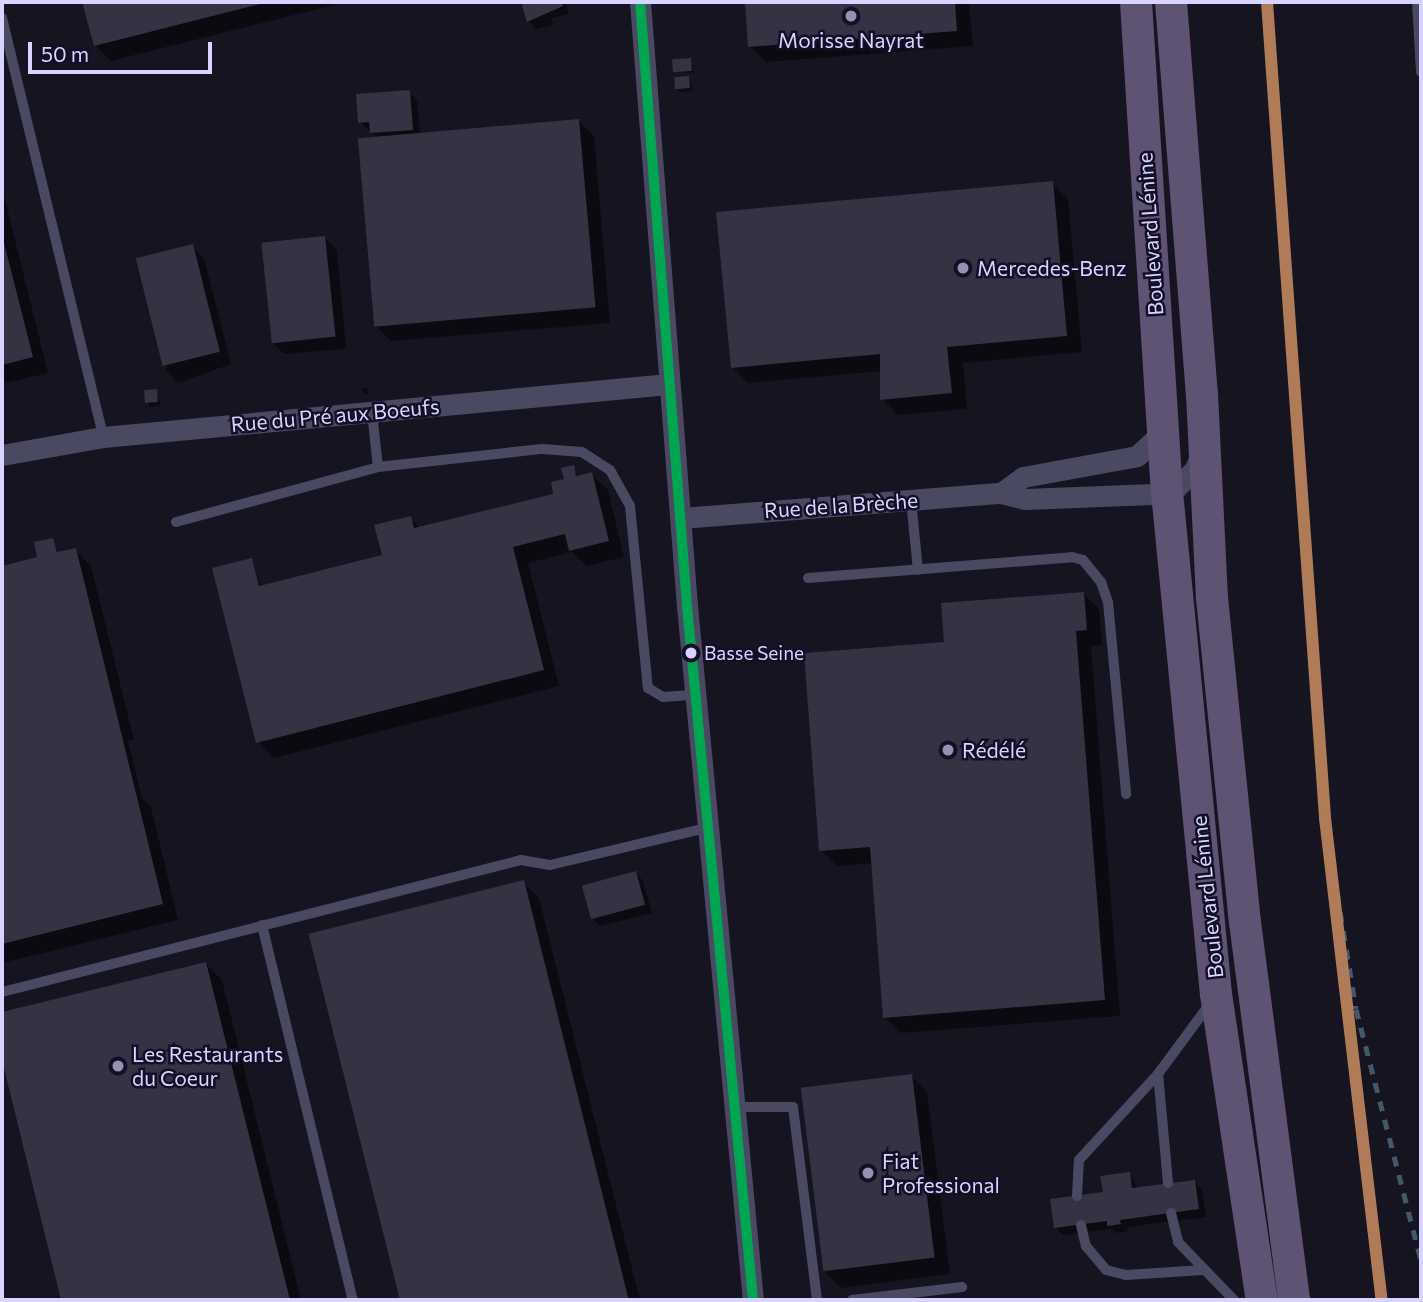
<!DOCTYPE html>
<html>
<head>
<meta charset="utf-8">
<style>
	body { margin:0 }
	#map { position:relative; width:1423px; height:1302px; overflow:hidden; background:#161421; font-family:Commissioner,sans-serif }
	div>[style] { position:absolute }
	.shadow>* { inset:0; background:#0007 }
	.building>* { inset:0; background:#343243; transform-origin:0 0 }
	.service>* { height:10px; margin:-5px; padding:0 5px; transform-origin:5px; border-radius:5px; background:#4a4962 }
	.minor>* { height:21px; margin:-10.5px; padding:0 10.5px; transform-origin:10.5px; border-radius:10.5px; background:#4a4962 }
	.primary>* { height:32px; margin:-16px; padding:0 16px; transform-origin:16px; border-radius:16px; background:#5e5373 }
	.rail>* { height:5px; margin-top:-2.5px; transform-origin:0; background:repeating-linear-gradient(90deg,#43596b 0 10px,transparent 0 19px) }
	.bus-1>* { height:10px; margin:-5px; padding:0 5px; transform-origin:5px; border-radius:5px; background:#00a651 }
	.rail-1>* { height:12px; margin:-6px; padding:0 6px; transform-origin:6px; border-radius:6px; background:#b07c57 }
	.dots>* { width:19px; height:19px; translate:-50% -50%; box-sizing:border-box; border:4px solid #130f26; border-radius:50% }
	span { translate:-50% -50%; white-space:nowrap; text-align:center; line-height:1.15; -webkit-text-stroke:5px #130f26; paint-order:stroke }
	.bus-label { font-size:19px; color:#d9d4ff }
	.left { translate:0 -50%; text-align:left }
	.poi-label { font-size:21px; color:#d9d4ff }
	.street-label { font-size:21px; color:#d9d4ff }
	.frame { position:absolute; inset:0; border:4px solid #d9d4ff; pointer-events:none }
	.scale { position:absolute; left:28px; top:42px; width:184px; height:32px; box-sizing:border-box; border:4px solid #d9d4ff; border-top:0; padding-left:9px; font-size:21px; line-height:24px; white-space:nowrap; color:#d9d4ff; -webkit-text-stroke:5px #130f26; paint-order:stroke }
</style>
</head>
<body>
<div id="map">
	<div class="shadow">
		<div style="clip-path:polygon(84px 2px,346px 2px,111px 61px,95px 45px)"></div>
		<div style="clip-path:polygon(523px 2px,566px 2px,569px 14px,551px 18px,553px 25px,536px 29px,528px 21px)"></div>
		<div style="clip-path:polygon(747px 2px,969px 2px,973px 46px,766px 62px,750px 46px)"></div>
		<div style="clip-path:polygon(690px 60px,694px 73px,675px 72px)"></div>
		<div style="clip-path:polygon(689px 78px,693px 91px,680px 92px,677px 89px)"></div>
		<div style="clip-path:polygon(409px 92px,417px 100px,420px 133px,578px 120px,594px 136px,610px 323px,391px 341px,375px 325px,376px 137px,360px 122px)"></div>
		<div style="clip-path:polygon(1052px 183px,1068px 199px,1082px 352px,963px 363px,967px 409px,898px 415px,882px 399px,882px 371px,748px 383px,732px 367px)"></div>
		<div style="clip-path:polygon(2px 187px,48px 373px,2px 384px)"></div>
		<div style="clip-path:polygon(325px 238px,337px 250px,346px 349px,284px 354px,272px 342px)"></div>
		<div style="clip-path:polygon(192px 246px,204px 258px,231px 364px,178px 383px,166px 371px)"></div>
		<div style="clip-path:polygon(366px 387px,370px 393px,364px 394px,361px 388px)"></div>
		<div style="clip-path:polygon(156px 391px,161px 405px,150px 407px,147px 403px)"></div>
		<div style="clip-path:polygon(573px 467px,578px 477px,591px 474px,608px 490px,624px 557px,587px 566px,572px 552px,528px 563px,559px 686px,274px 758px,258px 742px,252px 560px,261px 587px,384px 556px,410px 518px,421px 529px,556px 495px)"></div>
		<div style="clip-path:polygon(53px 540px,59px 554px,75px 550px,91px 566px,134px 740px,128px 741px,142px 798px,151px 807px,178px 920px,2px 963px,2px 568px,39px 558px)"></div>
		<div style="clip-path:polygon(1083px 593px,1099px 609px,1102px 645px,1091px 646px,1120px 1016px,901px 1033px,885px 1017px,873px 863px,837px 866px,821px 850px,946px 644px)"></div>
		<div style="clip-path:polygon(636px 873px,643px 881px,652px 913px,600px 926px,592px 918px)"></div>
		<div style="clip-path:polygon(523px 882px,539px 898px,640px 1300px,403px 1300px,311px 935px)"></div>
		<div style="clip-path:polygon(206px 964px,222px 980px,301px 1300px,63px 1300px,2px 1053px,2px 1014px)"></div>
		<div style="clip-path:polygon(911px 1076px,927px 1092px,950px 1274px,841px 1288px,825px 1272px)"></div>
		<div style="clip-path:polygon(1130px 1174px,1138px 1189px,1195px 1182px,1202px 1189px,1206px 1217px,1127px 1227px,1128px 1231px,1116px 1233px,1112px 1229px,1063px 1235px,1056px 1228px)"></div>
	</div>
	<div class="building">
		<div style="clip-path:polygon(82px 2px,264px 2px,264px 3px,94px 46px)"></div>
		<div style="clip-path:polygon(521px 2px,562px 2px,563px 6px,527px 22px)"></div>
		<div style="clip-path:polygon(745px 2px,955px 2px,957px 31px,748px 47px)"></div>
		<div style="left:691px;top:58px;width:13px;height:19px;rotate:86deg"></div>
		<div style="left:689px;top:76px;width:12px;height:15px;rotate:85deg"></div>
		<div style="clip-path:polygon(410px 90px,413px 130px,370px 133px,369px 122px,358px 123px,356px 94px)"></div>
		<div style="left:579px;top:119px;width:189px;height:222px;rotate:85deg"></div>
		<div style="clip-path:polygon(1053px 181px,1067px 336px,947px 347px,952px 393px,880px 400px,880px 354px,731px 368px,716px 212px)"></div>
		<div style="clip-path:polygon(2px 235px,33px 357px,2px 365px)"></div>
		<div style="left:325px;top:236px;width:101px;height:64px;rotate:84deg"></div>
		<div style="left:193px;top:244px;width:111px;height:59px;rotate:76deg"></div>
		<div style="left:157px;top:389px;width:13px;height:13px;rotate:86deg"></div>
		<div style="clip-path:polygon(574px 465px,576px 476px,592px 472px,609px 541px,569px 551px,565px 534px,513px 547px,544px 670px,256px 743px,212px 568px,252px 558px,259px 586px,382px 555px,374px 525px,411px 516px,414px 528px,553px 494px,551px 482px,564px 479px,561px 468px)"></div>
		<div style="clip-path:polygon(53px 538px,57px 552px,76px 548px,163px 904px,2px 944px,2px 566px,37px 557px,34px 542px)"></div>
		<div style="clip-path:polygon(1084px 592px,1087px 630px,1076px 631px,1105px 1000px,883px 1018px,870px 847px,819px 851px,804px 653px,944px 642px,941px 603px)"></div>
		<div style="left:636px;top:871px;width:35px;height:56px;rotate:75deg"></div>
		<div style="left:524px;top:880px;width:433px;height:222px;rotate:76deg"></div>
		<div style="clip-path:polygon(206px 962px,290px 1300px,61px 1300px,2px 1060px,2px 1012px)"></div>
		<div style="left:912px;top:1074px;width:185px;height:112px;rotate:83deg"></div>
		<div style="clip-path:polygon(1130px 1172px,1132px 1188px,1195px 1180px,1199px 1209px,1120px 1220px,1121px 1224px,1107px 1226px,1107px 1221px,1054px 1228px,1050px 1199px,1103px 1192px,1100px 1176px)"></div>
	</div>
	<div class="service">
		<div style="left:1417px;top:2px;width:70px;rotate:86.7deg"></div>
		<div style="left:2px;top:18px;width:431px;rotate:76.4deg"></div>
		<div style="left:372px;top:412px;width:55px;rotate:83.8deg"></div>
		<div style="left:911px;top:500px;width:70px;rotate:84.3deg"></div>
		<div style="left:176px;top:522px;width:209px;rotate:-15.2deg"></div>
		<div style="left:378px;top:467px;width:165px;rotate:-6.3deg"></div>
		<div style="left:542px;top:449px;width:40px;rotate:4.3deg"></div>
		<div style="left:582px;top:452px;width:33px;rotate:33deg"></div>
		<div style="left:610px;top:470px;width:41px;rotate:60.9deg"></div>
		<div style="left:630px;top:506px;width:183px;rotate:84.4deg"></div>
		<div style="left:648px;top:688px;width:17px;rotate:31deg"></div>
		<div style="left:663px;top:697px;width:32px;rotate:-4deg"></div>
		<div style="left:808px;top:578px;width:265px;rotate:-4.5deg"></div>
		<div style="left:1072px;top:557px;width:11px;rotate:15deg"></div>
		<div style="left:1083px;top:560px;width:28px;rotate:51deg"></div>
		<div style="left:1101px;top:582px;width:21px;rotate:71deg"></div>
		<div style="left:1108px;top:602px;width:193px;rotate:84.6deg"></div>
		<div style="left:262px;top:925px;width:386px;rotate:76.4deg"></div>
		<div style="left:2px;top:992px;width:536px;rotate:-14.27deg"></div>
		<div style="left:521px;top:860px;width:29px;rotate:10deg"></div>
		<div style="left:550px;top:865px;width:160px;rotate:-13.3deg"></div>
		<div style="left:733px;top:1107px;width:60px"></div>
		<div style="left:793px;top:1107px;width:194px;rotate:82.9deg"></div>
		<div style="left:1168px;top:1183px;width:109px;rotate:-95.2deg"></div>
		<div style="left:1158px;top:1074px;width:89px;rotate:-53.6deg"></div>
		<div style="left:1077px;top:1196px;width:36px;rotate:-87deg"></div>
		<div style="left:1079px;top:1160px;width:117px;rotate:-47.4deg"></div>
		<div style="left:1171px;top:1213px;width:30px;rotate:76deg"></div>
		<div style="left:1178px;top:1242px;width:81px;rotate:46deg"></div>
		<div style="left:1081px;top:1225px;width:22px;rotate:77deg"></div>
		<div style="left:1086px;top:1246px;width:31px;rotate:50deg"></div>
		<div style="left:1106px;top:1270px;width:21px;rotate:14deg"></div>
		<div style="left:1126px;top:1275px;width:77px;rotate:-3.7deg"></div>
		<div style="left:852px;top:1300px;width:111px;rotate:-6.7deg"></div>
	</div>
	<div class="minor">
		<div style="left:640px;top:2px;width:606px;rotate:85.55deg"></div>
		<div style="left:687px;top:606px;width:697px;rotate:84.57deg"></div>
		<div style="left:2px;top:455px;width:103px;rotate:-10.1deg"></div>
		<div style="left:103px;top:437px;width:568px;rotate:-5.35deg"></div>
		<div style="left:1001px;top:493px;width:27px;rotate:-36deg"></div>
		<div style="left:1023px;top:477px;width:116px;rotate:-10.4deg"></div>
		<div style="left:1137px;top:456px;width:35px;rotate:-43deg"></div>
		<div style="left:681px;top:518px;width:321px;rotate:-4.5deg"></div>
		<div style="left:1001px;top:493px;width:25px;rotate:14deg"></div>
		<div style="left:1025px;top:499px;width:128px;rotate:-2.2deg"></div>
		<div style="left:1153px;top:494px;width:24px;rotate:-15deg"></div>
		<div style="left:1176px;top:488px;width:27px;rotate:-45deg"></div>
		<div style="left:1195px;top:469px;width:19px;rotate:-69deg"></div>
	</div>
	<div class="primary">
		<div style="left:1136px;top:2px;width:491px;rotate:86.4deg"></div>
		<div style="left:1167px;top:492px;width:504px;rotate:84.43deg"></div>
		<div style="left:1216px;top:994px;width:309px;rotate:81.5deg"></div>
		<div style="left:1171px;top:2px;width:393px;rotate:85.5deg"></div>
		<div style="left:1202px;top:394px;width:204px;rotate:87.2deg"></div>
		<div style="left:1212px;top:598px;width:326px;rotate:84.2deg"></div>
		<div style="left:1245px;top:922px;width:381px;rotate:82.6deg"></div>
	</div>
	<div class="rail">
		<div style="left:1325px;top:818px;width:193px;rotate:80.8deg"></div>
		<div style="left:1356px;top:1009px;width:260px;rotate:75.5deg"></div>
	</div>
	<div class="bus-1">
		<div style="left:640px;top:2px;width:606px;rotate:85.55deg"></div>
		<div style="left:687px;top:606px;width:697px;rotate:84.57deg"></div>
	</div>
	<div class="rail-1">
		<div style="left:1267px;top:2px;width:818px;rotate:85.93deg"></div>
		<div style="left:1325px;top:818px;width:485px;rotate:83.3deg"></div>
	</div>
	<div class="dots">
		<div style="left:851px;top:16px;background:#9591b1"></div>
		<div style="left:963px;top:268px;background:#9591b1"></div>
		<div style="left:691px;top:653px;background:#d9d4ff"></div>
		<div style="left:948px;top:750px;background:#9591b1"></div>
		<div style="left:118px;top:1066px;background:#9591b1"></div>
		<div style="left:868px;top:1173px;background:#9591b1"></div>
	</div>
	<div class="bus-label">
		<span class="left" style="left:704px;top:653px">Basse Seine</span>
	</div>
	<div class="poi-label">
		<span style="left:851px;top:40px">Morisse Nayrat</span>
		<span class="left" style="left:977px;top:268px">Mercedes-Benz</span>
		<span class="left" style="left:962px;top:750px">Rédélé</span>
		<span class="left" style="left:132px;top:1066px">Les Restaurants<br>du Coeur</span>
		<span class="left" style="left:882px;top:1173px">Fiat<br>Professional</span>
	</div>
	<div class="street-label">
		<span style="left:1150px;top:234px;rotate:-94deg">Boulevard Lénine</span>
		<span style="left:335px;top:415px;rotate:-5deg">Rue du Pré aux Boeufs</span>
		<span style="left:841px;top:505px;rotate:-4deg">Rue de la Brèche</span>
		<span style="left:1207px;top:897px;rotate:-96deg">Boulevard Lénine</span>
	</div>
	<div class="frame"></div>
	<div class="scale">50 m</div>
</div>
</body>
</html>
